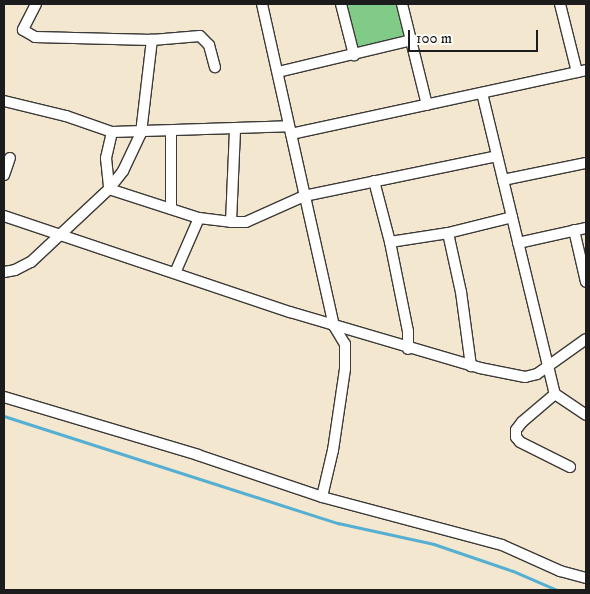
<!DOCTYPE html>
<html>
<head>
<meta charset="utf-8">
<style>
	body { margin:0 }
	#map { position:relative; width:590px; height:594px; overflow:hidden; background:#f3e7cf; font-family:"IM FELL DW Pica",serif }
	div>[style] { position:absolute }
	.green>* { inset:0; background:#81cb89 }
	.stream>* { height:2.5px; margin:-1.25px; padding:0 1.25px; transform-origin:1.25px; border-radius:1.25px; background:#55afd3 }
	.roads { filter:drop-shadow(1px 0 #3c3a37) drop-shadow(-1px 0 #3c3a37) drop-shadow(0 1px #3c3a37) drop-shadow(0 -1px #3c3a37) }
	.minor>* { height:10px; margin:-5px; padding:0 5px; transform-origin:5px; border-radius:5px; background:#fff }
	span { translate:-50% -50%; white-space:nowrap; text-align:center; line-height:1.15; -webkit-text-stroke:5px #fdfcf7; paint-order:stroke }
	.frame { position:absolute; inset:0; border:5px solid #1c1c1c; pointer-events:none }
	.scale { position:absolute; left:408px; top:30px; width:130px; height:22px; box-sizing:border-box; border:2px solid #1c1c1c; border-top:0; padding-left:6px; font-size:15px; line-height:18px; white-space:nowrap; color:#1c1c1c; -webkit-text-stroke:4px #fdfcf7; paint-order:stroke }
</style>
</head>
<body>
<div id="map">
	<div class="green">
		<div style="clip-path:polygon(346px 4px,398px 4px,406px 39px,357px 50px)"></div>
	</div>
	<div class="stream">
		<div style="left:4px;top:416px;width:351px;rotate:17.8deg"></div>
		<div style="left:338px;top:523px;width:98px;rotate:12.3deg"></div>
		<div style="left:434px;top:544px;width:83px;rotate:18.9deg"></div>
		<div style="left:513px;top:571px;width:48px;rotate:23.4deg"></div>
	</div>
	<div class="roads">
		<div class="minor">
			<div style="left:36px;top:4px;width:29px;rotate:117deg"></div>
			<div style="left:23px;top:30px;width:14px;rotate:30deg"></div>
			<div style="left:35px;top:37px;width:117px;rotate:1.5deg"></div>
			<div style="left:152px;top:40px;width:48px;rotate:-4.8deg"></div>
			<div style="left:200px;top:36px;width:13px;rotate:45deg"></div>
			<div style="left:209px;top:45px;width:23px;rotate:75deg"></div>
			<div style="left:262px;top:4px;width:330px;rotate:77.4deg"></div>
			<div style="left:334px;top:326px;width:21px;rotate:59deg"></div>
			<div style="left:345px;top:344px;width:25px;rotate:90deg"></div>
			<div style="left:345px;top:369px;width:82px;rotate:98.4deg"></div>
			<div style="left:333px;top:450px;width:48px;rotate:103.2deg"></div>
			<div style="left:341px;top:4px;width:53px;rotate:75.7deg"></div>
			<div style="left:402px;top:4px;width:104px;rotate:76.1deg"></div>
			<div style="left:560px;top:4px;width:70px;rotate:76deg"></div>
			<div style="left:278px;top:72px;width:137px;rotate:-13.5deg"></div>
			<div style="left:482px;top:93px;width:310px;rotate:76.4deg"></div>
			<div style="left:555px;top:394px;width:37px;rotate:34deg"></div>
			<div style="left:4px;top:101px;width:64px;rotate:13.6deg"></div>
			<div style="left:66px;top:116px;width:49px;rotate:19.2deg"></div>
			<div style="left:112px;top:132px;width:177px;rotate:-1.9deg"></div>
			<div style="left:112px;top:132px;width:27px;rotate:103deg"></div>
			<div style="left:106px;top:158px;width:31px;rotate:84deg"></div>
			<div style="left:109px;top:189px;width:95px;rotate:17.9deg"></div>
			<div style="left:199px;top:218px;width:32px;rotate:7deg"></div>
			<div style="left:231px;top:222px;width:15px"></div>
			<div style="left:246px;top:222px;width:64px;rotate:-24.1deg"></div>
			<div style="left:304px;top:196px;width:197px;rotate:-11.7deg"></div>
			<div style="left:291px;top:134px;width:302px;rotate:-12.2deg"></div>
			<div style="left:4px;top:175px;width:18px;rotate:-71deg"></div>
			<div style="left:503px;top:180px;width:85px;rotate:-11.6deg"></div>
			<div style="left:374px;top:181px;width:63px;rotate:75.3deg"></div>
			<div style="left:390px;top:242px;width:59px;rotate:-8.8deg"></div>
			<div style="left:448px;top:233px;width:66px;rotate:-14deg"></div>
			<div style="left:171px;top:209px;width:77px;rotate:-90deg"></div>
			<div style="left:4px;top:216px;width:302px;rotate:18.6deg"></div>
			<div style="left:290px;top:312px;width:198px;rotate:16.4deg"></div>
			<div style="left:480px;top:368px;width:46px;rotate:11.3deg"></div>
			<div style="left:525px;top:377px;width:12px;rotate:-14deg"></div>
			<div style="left:537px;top:374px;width:60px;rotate:-35.5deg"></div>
			<div style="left:231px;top:222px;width:93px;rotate:-87.5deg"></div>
			<div style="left:574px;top:230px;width:53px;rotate:77deg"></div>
			<div style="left:448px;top:233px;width:60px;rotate:77.6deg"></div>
			<div style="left:461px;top:292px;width:75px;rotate:82.3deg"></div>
			<div style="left:390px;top:242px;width:91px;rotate:78.6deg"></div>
			<div style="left:408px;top:331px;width:18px;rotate:90deg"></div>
			<div style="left:518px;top:243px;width:70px;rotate:-12.4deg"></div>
			<div style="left:4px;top:272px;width:11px;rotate:-10deg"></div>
			<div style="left:15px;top:270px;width:18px;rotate:-27deg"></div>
			<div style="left:31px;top:262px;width:107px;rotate:-43.1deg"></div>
			<div style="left:109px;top:189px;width:23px;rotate:-52deg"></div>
			<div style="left:123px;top:171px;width:42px;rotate:-64.7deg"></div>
			<div style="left:141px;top:133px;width:94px;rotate:-83.3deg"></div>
			<div style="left:175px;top:273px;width:60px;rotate:-66.4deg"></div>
			<div style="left:555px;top:394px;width:43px;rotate:139.7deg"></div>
			<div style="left:522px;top:422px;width:10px;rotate:127deg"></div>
			<div style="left:516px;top:430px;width:7px;rotate:90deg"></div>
			<div style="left:516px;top:437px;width:6px;rotate:51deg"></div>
			<div style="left:520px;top:442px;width:56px;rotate:26.6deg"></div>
			<div style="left:4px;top:397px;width:202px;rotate:16.6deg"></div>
			<div style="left:198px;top:455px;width:131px;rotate:18.7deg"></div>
			<div style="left:322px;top:497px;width:186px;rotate:14.9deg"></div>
			<div style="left:502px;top:545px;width:64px;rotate:24.1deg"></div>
			<div style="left:560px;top:571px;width:27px;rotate:15deg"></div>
		</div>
	</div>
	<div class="frame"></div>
	<div class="scale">100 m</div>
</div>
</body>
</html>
